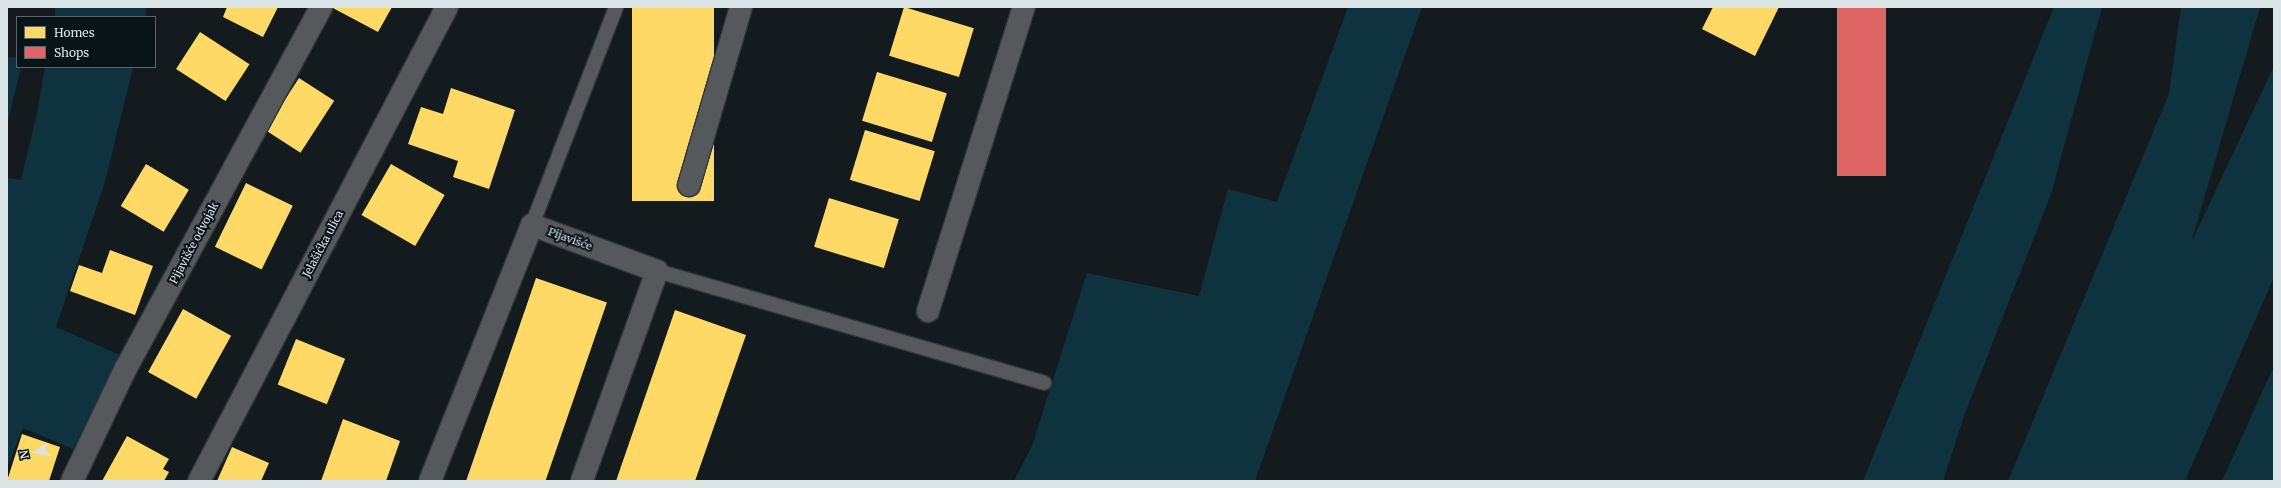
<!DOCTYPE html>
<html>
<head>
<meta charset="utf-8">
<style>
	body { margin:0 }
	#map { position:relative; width:2281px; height:488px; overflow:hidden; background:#141b1e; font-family:Merriweather,serif }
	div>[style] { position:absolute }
	.green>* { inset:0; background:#0f333e; transform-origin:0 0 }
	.homes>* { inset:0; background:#ffd966; transform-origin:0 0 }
	.shops>* { inset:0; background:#e06666; transform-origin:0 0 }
	.roads { filter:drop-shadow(1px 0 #303538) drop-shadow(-1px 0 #303538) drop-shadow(0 1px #303538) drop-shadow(0 -1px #303538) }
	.lane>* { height:14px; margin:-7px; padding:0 7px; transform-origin:7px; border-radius:7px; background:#55595b }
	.street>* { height:22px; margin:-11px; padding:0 11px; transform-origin:11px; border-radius:11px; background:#55595b }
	span { translate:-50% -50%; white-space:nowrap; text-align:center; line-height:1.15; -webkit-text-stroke:4px #081418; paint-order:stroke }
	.street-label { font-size:11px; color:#dbe4e7 }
	.frame { position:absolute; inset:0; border:8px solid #dbe4e7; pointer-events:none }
	.legend { position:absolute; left:16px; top:16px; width:140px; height:52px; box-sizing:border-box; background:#081418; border:1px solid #5c676b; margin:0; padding:5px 7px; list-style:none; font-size:12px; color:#dbe4e7 }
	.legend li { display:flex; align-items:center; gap:8px; height:20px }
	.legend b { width:20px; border:1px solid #5c676b }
	.north { position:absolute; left:16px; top:432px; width:40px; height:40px; -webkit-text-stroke:3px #081418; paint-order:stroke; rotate:258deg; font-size:11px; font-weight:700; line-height:16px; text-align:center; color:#dbe4e7 }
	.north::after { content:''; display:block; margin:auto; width:14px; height:18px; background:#dbe4e7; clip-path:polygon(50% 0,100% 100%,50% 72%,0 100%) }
</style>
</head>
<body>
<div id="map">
	<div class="green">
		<div style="left:55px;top:7px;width:91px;height:10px"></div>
		<div style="clip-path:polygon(1348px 7px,1422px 7px,1255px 481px,1014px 481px,1032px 446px,1087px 273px,1199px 296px,1228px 189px,1277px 202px)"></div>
		<div style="clip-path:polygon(2054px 7px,2102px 7px,2051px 194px,1964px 416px,1943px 481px,1863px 481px)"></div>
		<div style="clip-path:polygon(2181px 7px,2260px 7px,2191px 243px,2274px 66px,2274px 277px,2185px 481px,2008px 481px,2169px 94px)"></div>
		<div style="clip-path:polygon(7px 57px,17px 58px,17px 67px,21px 67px,7px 125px)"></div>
		<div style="clip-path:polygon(45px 67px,133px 67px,105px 182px,56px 327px,120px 355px,73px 449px,23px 428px,7px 468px,7px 178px,21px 180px,37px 113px)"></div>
		<div style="clip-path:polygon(2274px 366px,2274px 481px,2222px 481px)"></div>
	</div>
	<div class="homes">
		<div style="clip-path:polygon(227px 7px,278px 7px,263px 37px,223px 17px)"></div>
		<div style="clip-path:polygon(331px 7px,392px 7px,378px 32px)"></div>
		<div style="left:632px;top:7px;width:82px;height:194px"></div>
		<div style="left:904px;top:7px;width:73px;height:51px;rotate:17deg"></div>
		<div style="clip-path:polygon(1713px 7px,1779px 7px,1755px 56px,1702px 29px)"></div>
		<div style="left:200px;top:32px;width:59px;height:44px;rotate:33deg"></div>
		<div style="left:877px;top:72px;width:73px;height:51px;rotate:17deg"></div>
		<div style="left:299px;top:78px;width:42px;height:62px;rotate:33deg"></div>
		<div style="clip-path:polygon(451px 88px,515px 110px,489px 189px,453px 177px,458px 161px,408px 144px,421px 107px,443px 114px)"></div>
		<div style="left:865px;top:130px;width:73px;height:52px;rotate:17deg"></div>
		<div style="left:146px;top:164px;width:50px;height:49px;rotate:31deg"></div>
		<div style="left:391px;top:164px;width:62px;height:59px;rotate:30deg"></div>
		<div style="left:246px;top:183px;width:52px;height:71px;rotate:26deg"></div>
		<div style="left:829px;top:198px;width:73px;height:51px;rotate:17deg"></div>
		<div style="clip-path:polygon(110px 250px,153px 266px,135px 315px,70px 291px,79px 265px,102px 273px)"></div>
		<div style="left:536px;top:278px;width:75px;height:215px;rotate:19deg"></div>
		<div style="left:183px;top:309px;width:55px;height:72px;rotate:29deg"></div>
		<div style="clip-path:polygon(675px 310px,746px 335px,695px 481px,616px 481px)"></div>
		<div style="left:296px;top:339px;width:53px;height:49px;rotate:22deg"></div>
		<div style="clip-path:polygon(343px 419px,400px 441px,386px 481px,321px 481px)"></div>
		<div style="clip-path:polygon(22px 434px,60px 447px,49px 481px,7px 481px)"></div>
		<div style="clip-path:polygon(127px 436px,169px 459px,163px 469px,169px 472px,164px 481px,102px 481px)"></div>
		<div style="clip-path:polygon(232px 447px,269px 463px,261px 481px,217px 481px)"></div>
	</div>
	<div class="shops">
		<div style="left:1837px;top:7px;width:49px;height:169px"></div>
	</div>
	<div class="roads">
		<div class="lane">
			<div style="left:532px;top:225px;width:234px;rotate:-68.9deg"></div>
			<div style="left:657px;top:271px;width:403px;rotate:16.1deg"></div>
		</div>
		<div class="street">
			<div style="left:689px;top:185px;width:185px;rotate:-73.7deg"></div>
			<div style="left:928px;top:311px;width:319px;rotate:-72.5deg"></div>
			<div style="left:72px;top:481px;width:123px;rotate:-64.5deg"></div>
			<div style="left:125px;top:370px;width:413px;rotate:-61.6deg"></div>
			<div style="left:199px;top:481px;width:535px;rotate:-62.38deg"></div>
			<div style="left:430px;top:481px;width:276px;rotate:-68.3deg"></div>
			<div style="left:532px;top:225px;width:133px;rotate:20.2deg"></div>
			<div style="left:657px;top:271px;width:223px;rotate:109.7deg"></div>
		</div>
	</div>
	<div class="street-label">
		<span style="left:570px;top:239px;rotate:20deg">Pijavišće</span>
		<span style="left:194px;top:243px;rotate:-62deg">Pijavišće odvojak</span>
		<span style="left:323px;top:244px;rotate:-62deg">Jelašićka ulica</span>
	</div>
	<div class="frame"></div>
	<ul class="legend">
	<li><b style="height:11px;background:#ffd966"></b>Homes</li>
	<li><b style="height:11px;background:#e06666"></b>Shops</li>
	</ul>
	<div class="north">N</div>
</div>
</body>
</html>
